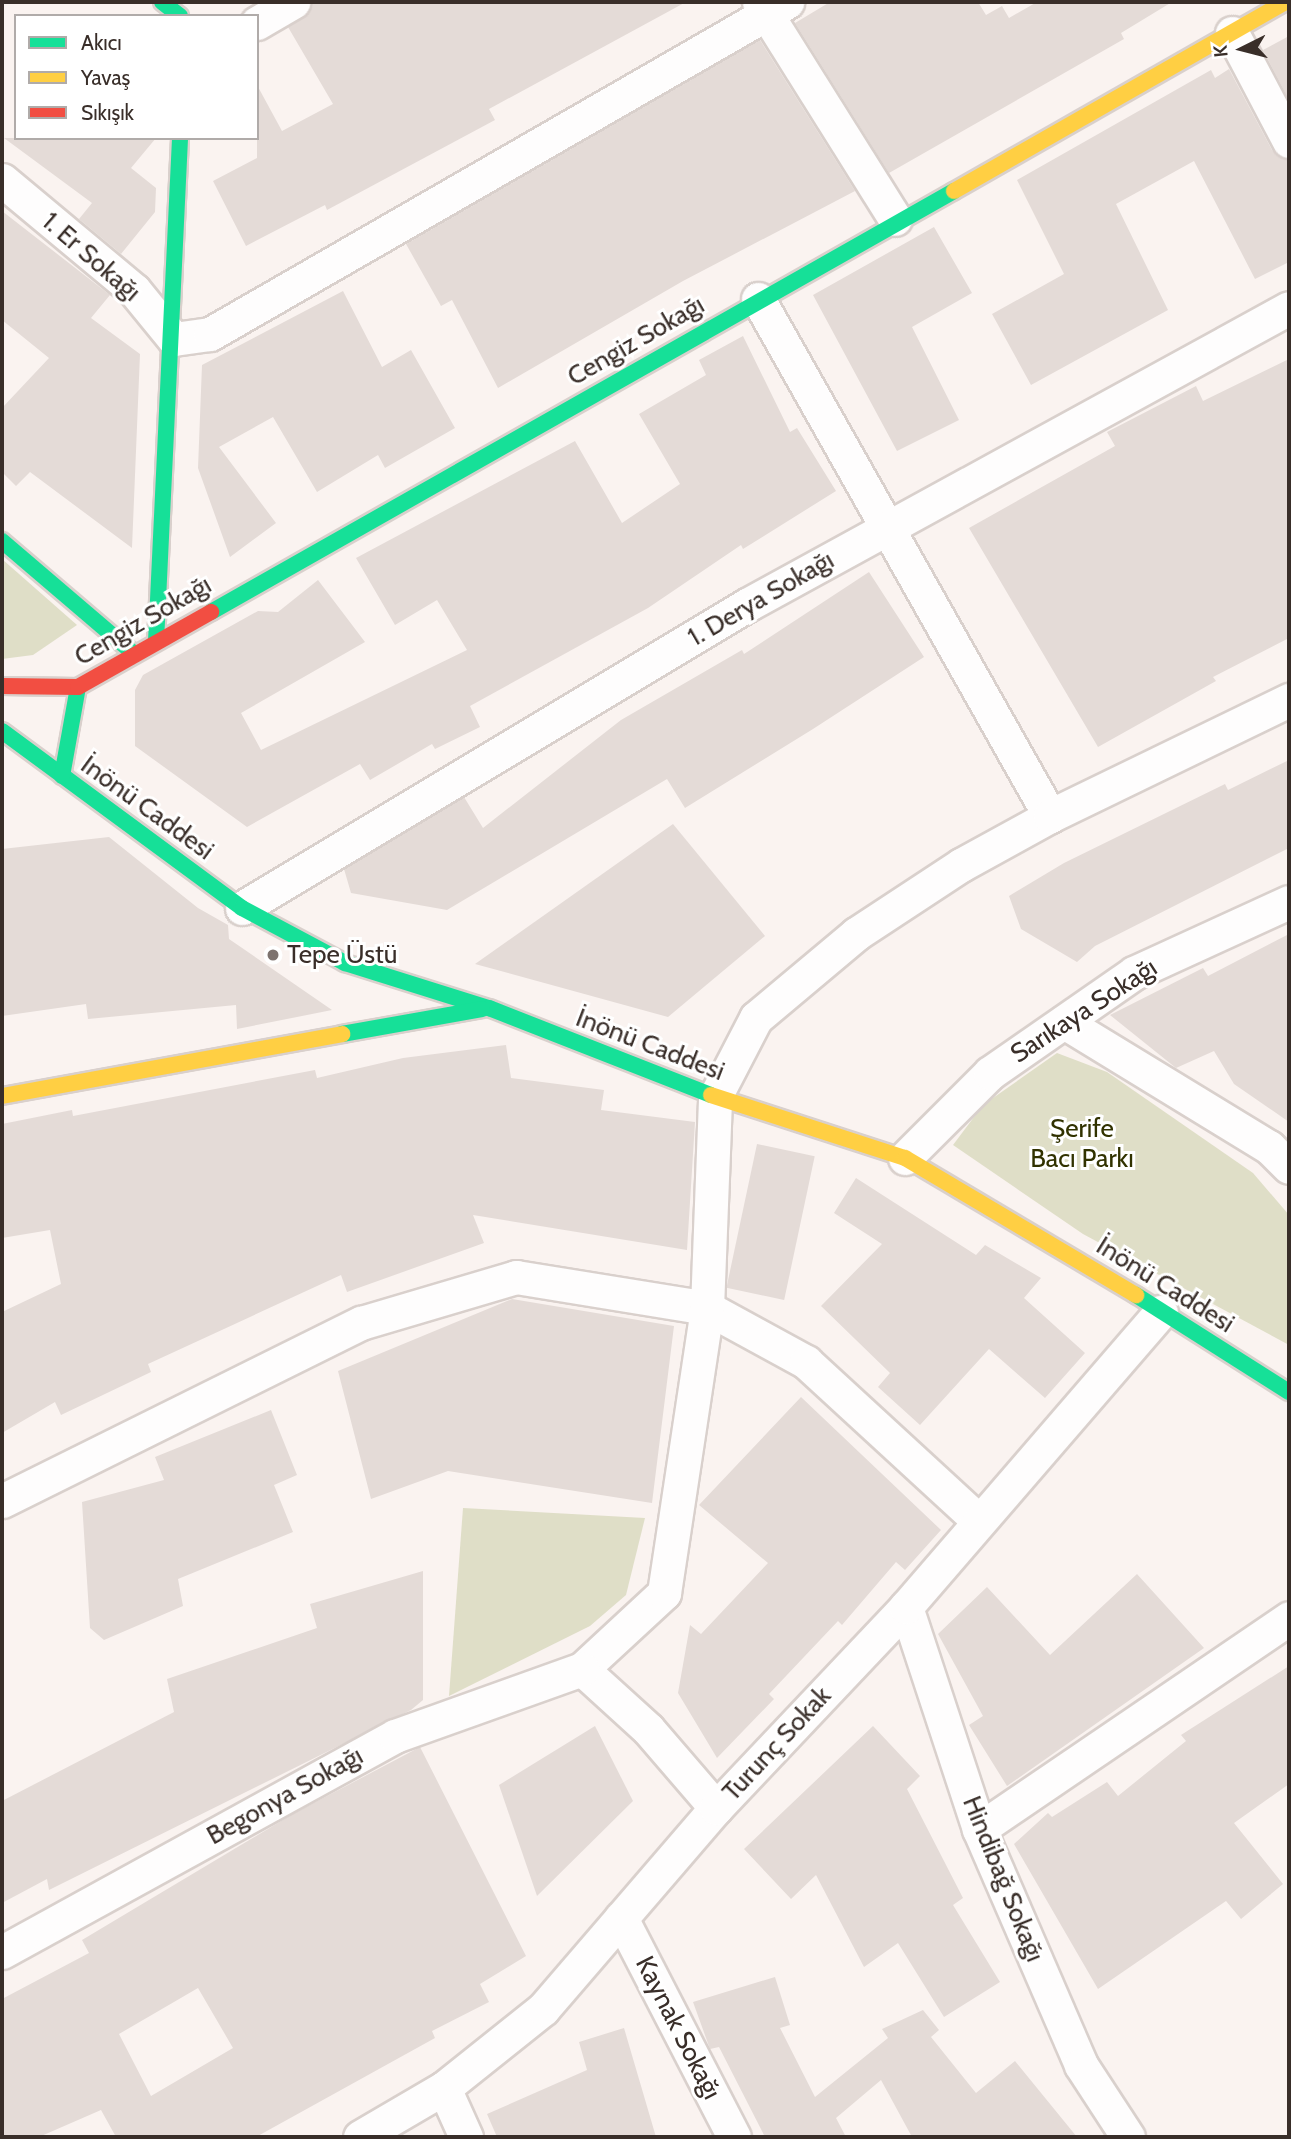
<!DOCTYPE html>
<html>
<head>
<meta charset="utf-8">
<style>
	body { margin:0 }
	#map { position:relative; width:1291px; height:2139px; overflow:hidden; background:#faf3f0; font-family:Cabin,sans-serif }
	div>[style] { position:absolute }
	.green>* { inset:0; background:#dfdec7 }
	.building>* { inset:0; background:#e4dbd7; transform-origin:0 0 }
	.roads { filter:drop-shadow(2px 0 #d9d0cc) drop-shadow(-2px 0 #d9d0cc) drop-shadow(0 2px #d9d0cc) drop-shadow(0 -2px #d9d0cc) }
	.street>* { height:33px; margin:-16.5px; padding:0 16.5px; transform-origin:16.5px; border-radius:16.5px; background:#fefdfd }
	.fast>* { height:16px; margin:-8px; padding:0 8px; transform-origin:8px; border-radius:8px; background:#16e098 }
	.slow>* { height:16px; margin:-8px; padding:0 8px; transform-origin:8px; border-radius:8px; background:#ffcf43 }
	.jam>* { height:16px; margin:-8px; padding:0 8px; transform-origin:8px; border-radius:8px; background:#f24e42 }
	.dots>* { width:19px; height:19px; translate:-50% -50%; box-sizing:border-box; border:4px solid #fff; border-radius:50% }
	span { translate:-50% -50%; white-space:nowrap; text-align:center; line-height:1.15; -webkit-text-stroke:6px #fff; paint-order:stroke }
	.street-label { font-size:26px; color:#392e29 }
	.poi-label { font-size:26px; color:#392e29 }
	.left { translate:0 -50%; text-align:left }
	.park-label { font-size:26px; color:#313200 }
	.frame { position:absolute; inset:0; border:4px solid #392e29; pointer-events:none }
	.legend { position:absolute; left:14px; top:14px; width:245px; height:126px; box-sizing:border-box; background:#fff; border:2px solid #b0aba9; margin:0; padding:9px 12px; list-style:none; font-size:21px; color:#392e29 }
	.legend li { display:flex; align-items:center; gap:14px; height:35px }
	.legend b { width:35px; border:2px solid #b0aba9 }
	.north { position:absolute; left:1207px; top:14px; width:70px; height:70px; -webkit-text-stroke:5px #fff; paint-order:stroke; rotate:264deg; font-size:19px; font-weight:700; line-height:28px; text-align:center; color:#392e29 }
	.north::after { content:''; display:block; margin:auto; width:24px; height:32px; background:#392e29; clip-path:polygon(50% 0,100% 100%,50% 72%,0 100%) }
</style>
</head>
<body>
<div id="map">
	<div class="green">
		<div style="clip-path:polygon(2px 559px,77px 625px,33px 655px,2px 659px)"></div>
		<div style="clip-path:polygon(1057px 1053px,1107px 1072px,1253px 1173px,1289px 1215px,1289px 1345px,1083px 1234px,953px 1145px,983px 1105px)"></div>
		<div style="clip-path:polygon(463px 1508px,645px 1518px,626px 1595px,590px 1626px,449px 1696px)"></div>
	</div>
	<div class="building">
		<div style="clip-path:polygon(312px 2px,686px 2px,489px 109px,495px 120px,327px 210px,325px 205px,246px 246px,213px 181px,257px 158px,257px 85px,282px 131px,333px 104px,288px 27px,309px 12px)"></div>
		<div style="clip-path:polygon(830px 2px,978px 2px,986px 15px,1002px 6px,1009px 18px,1037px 2px,1172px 2px,1121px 33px,1124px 39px,889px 173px,795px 23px)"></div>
		<div style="clip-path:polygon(1289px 36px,1289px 100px,1263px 50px)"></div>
		<div style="clip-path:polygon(760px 40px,855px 191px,683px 281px,498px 388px,452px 300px,441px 306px,406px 244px)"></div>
		<div style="clip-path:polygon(1229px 69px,1272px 150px,1289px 160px,1289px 262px,1255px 279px,1194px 161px,1116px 204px,1168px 310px,1031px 385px,992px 314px,1064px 274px,1017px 180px,1211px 70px,1215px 78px)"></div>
		<div style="clip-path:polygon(4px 138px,156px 138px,131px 168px,156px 188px,155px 212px,121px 254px,79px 219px,92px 203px)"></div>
		<div style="clip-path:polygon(2px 211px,110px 295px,91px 318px,140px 354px,132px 548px,30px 472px,16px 486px,2px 472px,2px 408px,49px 358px,2px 320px)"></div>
		<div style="clip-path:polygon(934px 227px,972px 293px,912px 327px,959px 420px,897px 451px,813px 295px)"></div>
		<div style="clip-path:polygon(343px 291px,382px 367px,411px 350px,455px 428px,385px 468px,378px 455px,317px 492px,273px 417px,219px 447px,276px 523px,230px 557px,198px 468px,202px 365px)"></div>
		<div style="clip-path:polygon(743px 336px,790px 432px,797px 428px,836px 491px,743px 549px,741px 545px,648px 608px,470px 706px,480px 727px,435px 749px,432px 744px,370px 780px,360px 764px,247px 827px,135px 746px,135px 690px,143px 675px,258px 611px,278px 612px,318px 580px,365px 642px,241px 713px,261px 750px,467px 650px,437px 600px,395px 625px,356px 558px,575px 441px,622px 523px,680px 484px,639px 414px,706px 375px,699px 360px)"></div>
		<div style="clip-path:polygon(1289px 359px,1289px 638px,1213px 677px,1216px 681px,1098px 747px,969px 528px,1115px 446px,1107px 432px,1196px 386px,1203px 401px)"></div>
		<div style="clip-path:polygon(869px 572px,924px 657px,813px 729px,685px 808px,667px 779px,447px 910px,351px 893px,344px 869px,464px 797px,483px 828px,621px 720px,742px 650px,744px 654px)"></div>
		<div style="clip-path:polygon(1289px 760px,1289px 848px,1095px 946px,1077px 962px,1021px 929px,1009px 896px,1064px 863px,1225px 784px,1228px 790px)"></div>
		<div style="clip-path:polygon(673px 824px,765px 936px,668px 1017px,475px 964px)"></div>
		<div style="clip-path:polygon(109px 837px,198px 908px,228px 925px,229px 939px,332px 1010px,237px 1029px,236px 1005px,88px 1019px,86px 1004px,2px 1016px,2px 849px)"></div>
		<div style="clip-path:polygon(1289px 934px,1289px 1122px,1234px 1084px,1214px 1051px,1176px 1068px,1110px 1015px,1203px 968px,1208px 976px)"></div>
		<div style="clip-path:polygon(506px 1045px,511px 1078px,604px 1090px,601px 1110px,695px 1122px,687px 1250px,473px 1215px,484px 1243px,347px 1292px,341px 1275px,148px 1364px,151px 1372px,61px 1415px,55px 1402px,2px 1433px,2px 1312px,61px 1284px,50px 1230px,2px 1238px,2px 1124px,72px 1110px,73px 1116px,315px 1070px,317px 1078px,403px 1058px)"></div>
		<div style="left:757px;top:1144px;width:59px;height:147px;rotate:12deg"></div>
		<div style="clip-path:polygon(856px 1178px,976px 1255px,985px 1245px,1041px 1278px,1024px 1298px,1085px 1353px,1045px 1398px,989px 1349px,920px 1425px,878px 1387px,890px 1373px,821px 1306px,882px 1244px,834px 1213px)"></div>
		<div style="clip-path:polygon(512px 1299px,674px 1326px,652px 1503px,448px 1471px,371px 1499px,338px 1371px)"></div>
		<div style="clip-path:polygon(801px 1397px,941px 1530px,905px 1570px,896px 1562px,842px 1625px,838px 1621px,769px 1694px,774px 1699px,717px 1758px,678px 1693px,690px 1625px,701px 1634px,768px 1563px,699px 1505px)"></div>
		<div style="clip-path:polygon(271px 1410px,297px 1475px,274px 1485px,293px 1532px,178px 1579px,183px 1606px,104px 1640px,90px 1628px,82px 1502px,164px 1480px,155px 1457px)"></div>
		<div style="clip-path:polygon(423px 1571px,423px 1700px,411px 1710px,49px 1890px,47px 1879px,2px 1903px,2px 1801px,174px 1712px,167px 1679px,317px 1628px,310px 1604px)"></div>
		<div style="clip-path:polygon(1137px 1574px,1204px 1648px,1007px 1786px,969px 1725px,983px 1716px,938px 1634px,987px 1587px,1050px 1655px)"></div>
		<div style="clip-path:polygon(1289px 1666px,1289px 1784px,1234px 1823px,1283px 1884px,1241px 1919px,1226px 1901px,1098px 1989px,1014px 1844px,1048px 1813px,1052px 1817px,1107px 1782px,1118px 1796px,1186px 1741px,1181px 1735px)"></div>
		<div style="clip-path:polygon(595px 1726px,633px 1801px,537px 1896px,499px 1785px)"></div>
		<div style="clip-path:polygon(873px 1726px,920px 1776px,907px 1789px,963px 1898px,953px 1905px,1000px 1982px,944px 2017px,898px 1943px,864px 1967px,816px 1875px,791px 1899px,744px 1849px)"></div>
		<div style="clip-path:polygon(evenodd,420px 1747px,526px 1956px,480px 1984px,489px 2002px,432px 2031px,435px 2038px,256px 2137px,116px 2137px,101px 2110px,39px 2137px,2px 2137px,2px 1999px,89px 1953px,82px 1940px,293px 1814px,420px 1747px,198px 1988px,233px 2048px,151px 2096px,119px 2034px,198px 1988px)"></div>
		<div style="clip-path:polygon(775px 1977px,790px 2025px,780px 2028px,815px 2097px,888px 2038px,882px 2029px,923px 2010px,939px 2030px,931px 2037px,976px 2093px,1015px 2061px,1077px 2137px,912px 2137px,881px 2080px,836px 2118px,846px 2137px,765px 2137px,719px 2047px,710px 2049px,693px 2002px)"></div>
		<div style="clip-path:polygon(624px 2028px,656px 2137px,497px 2137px,487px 2114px,587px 2070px,579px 2042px)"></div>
	</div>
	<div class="roads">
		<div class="street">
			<div style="left:759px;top:2px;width:256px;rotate:57.9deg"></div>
			<div style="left:257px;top:23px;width:42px;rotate:-30.3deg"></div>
			<div style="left:1232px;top:33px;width:122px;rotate:62.2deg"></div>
			<div style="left:2px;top:180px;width:172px;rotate:39.8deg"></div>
			<div style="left:134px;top:290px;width:63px;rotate:50.8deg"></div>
			<div style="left:174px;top:339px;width:36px;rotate:-8deg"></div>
			<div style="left:210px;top:334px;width:666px;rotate:-29.92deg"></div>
			<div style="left:758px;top:299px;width:594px;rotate:60.54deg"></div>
			<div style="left:242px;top:908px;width:589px;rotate:-30.96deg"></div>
			<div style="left:747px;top:605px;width:618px;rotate:-28.72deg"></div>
			<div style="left:1064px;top:1022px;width:240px;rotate:31.4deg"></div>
			<div style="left:1269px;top:1147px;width:28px;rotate:45deg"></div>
			<div style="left:905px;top:1158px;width:120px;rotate:-45deg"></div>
			<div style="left:990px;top:1073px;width:175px;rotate:-34.8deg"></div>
			<div style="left:1134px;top:973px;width:170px;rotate:-24.6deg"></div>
			<div style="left:2px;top:1501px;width:401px;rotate:-26.4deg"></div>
			<div style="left:361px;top:1323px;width:162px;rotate:-16.5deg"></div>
			<div style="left:516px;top:1277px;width:193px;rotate:9.2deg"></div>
			<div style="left:707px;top:1308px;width:113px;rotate:28.6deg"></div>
			<div style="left:806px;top:1362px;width:234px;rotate:42.6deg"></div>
			<div style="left:906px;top:1607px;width:234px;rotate:71.8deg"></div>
			<div style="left:979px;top:1829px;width:257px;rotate:66.6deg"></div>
			<div style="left:1081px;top:2065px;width:86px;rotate:56.9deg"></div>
			<div style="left:716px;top:1808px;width:104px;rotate:-130.7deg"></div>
			<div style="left:648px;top:1729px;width:89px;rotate:-137.7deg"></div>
			<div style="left:582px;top:1669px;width:112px;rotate:-42.8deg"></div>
			<div style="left:664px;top:1593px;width:288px;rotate:-81.4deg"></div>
			<div style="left:707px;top:1308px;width:211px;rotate:-87.8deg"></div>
			<div style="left:715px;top:1097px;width:89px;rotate:-62.6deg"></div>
			<div style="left:756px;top:1018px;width:131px;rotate:-40deg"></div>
			<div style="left:856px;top:934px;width:126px;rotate:-33.3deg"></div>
			<div style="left:961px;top:865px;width:102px;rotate:-28.8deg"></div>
			<div style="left:1050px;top:816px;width:266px;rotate:-25.9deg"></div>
			<div style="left:979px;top:1829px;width:375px;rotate:-34.2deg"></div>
			<div style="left:621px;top:1918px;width:246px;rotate:62.7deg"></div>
			<div style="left:2px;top:1952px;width:448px;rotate:-28.8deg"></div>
			<div style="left:395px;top:1736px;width:199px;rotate:-19.7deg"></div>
			<div style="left:444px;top:2088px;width:54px;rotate:65.8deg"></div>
			<div style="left:360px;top:2137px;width:97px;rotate:-30.3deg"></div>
			<div style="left:444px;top:2088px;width:127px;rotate:-38.6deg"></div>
			<div style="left:543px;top:2009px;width:265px;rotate:-49.3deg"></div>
			<div style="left:716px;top:1808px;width:277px;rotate:-46.6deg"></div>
			<div style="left:906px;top:1607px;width:390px;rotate:-49.2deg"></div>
		</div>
		<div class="fast">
			<div style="left:162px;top:2px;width:23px;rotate:38deg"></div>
			<div style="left:2px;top:541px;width:171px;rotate:40.5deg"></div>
			<div style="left:211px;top:612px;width:854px;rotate:-29.54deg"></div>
			<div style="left:156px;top:642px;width:505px;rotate:-87.27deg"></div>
			<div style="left:2px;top:731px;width:298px;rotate:36.4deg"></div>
			<div style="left:242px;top:908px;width:117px;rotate:28.1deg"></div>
			<div style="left:345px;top:963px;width:151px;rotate:17.4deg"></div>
			<div style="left:489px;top:1008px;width:238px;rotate:21.4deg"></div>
			<div style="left:62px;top:776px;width:90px;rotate:-79.8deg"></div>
			<div style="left:342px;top:1034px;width:142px;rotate:-10.1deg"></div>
			<div style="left:1136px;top:1295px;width:181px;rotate:32.4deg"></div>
		</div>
		<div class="slow">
			<div style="left:954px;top:191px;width:382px;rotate:-29.7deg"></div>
			<div style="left:711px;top:1095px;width:204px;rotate:18deg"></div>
			<div style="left:905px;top:1158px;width:269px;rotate:30.7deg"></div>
			<div style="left:2px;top:1096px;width:346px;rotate:-10.3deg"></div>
		</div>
		<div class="jam">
			<div style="left:2px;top:686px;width:76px;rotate:0.8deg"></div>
			<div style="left:78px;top:687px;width:153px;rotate:-29.4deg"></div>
		</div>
	</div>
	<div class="dots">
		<div style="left:273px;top:955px;background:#7d736f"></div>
	</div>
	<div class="street-label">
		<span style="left:91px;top:257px;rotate:41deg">1. Er Sokağı</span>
		<span style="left:636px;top:341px;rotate:-30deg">Cengiz Sokağı</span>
		<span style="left:761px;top:599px;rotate:-30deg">1. Derya Sokağı</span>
		<span style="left:143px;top:621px;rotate:-30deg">Cengiz Sokağı</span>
		<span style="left:147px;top:808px;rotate:36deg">İnönü Caddesi</span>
		<span style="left:1084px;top:1011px;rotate:-33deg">Sarıkaya Sokağı</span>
		<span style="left:650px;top:1045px;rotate:21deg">İnönü Caddesi</span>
		<span style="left:1165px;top:1285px;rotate:32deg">İnönü Caddesi</span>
		<span style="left:777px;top:1744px;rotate:-47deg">Turunç Sokak</span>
		<span style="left:285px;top:1796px;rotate:-29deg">Begonya Sokağı</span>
		<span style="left:1003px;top:1879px;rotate:68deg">Hindibağ Sokağı</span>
		<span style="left:678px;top:2028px;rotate:63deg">Kaynak Sokağı</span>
	</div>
	<div class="poi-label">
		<span class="left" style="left:287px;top:955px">Tepe Üstü</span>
	</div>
	<div class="park-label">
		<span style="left:1082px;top:1144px">Şerife<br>Bacı Parkı</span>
	</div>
	<div class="frame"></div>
	<ul class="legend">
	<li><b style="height:9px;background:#16e098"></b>Akıcı</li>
	<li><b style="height:9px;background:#ffcf43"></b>Yavaş</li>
	<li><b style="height:9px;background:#f24e42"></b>Sıkışık</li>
	</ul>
	<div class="north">K</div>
</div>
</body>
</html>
